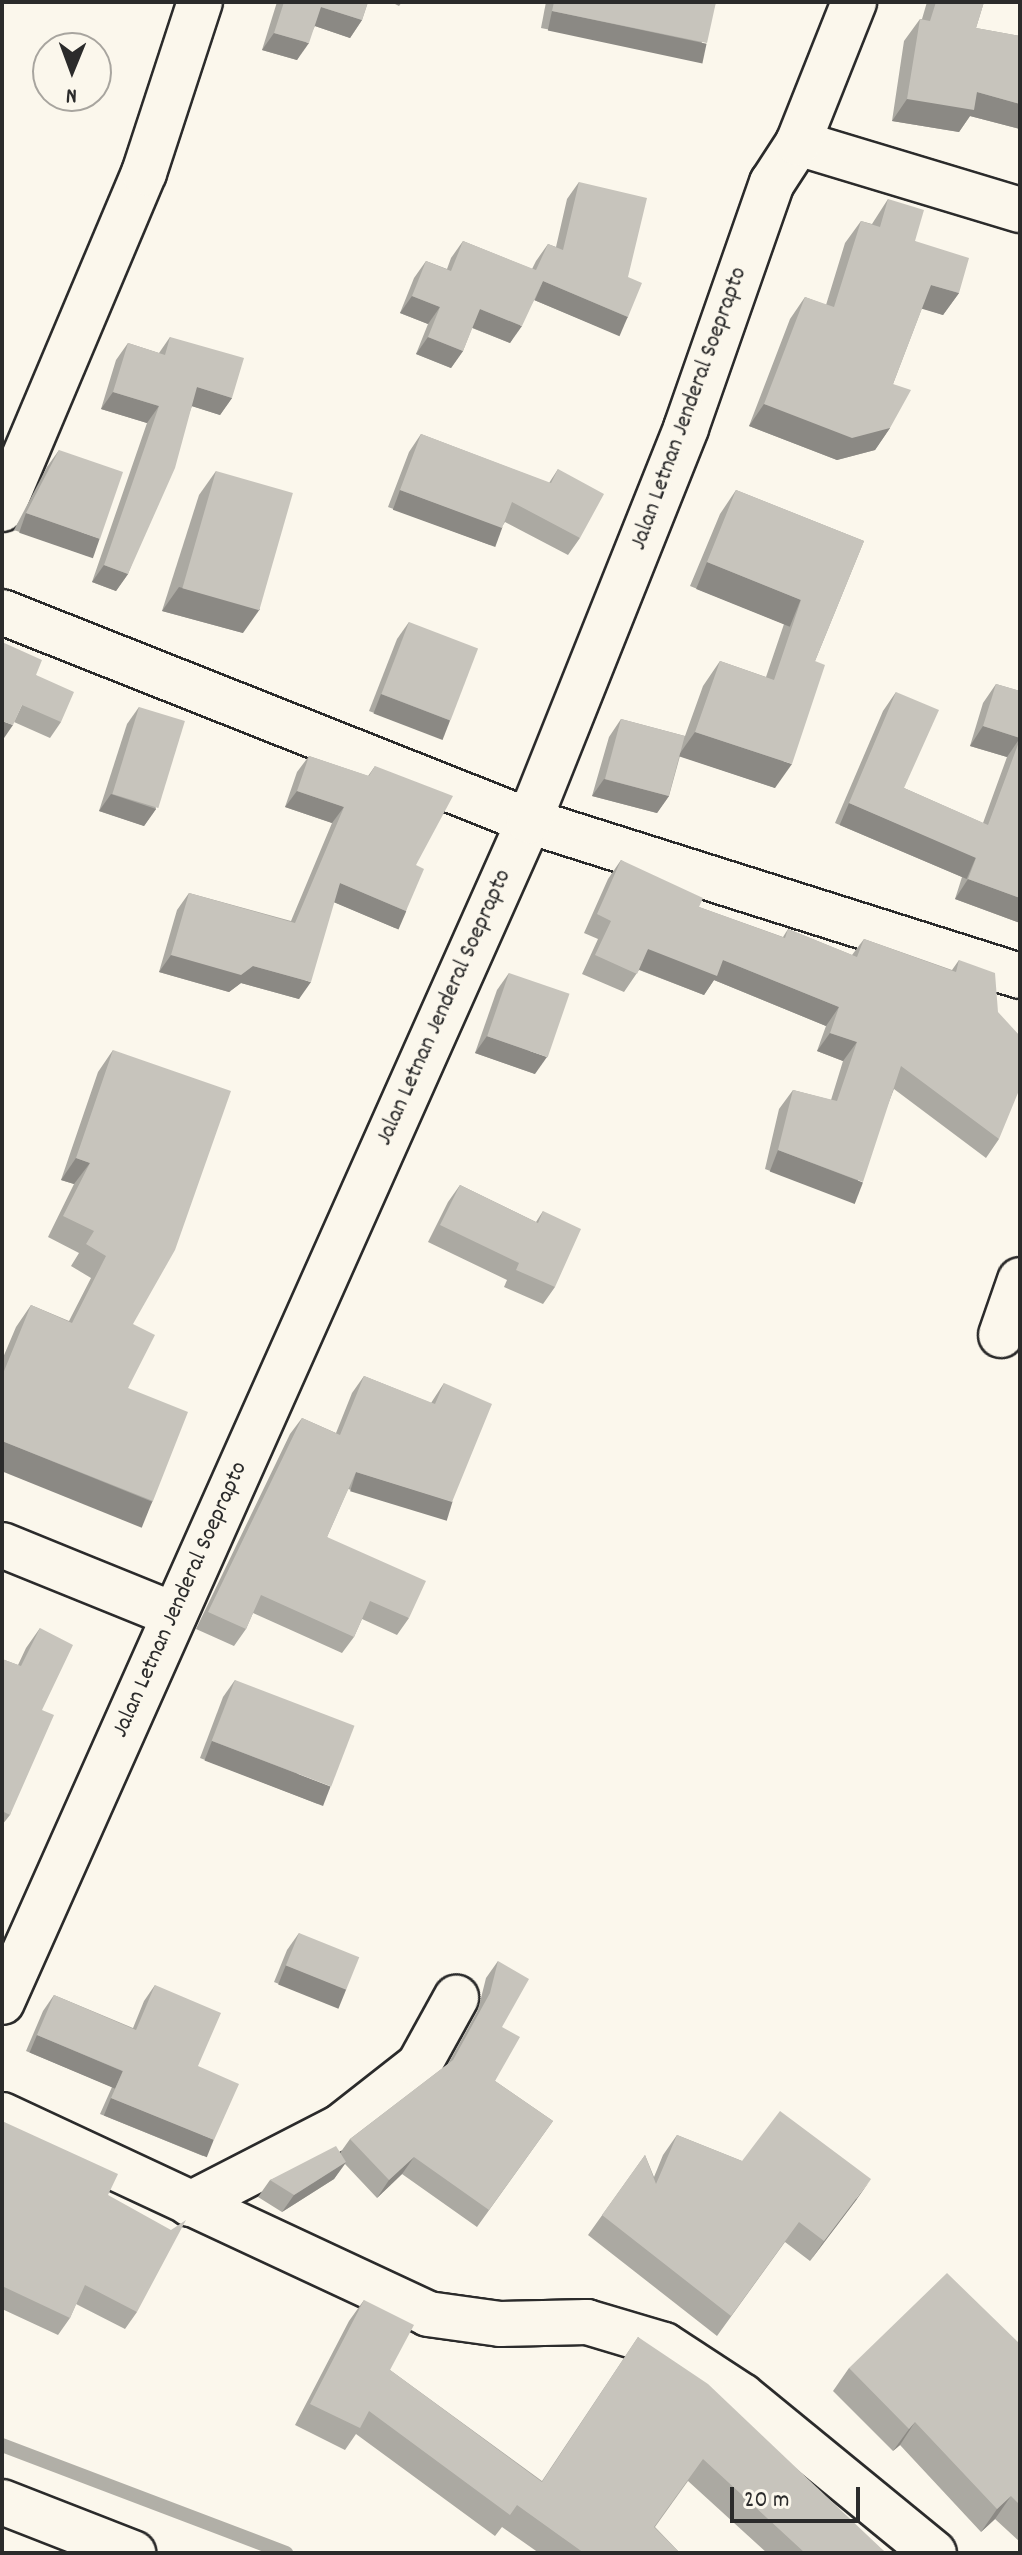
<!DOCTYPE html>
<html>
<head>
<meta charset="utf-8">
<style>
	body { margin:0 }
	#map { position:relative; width:1022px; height:2555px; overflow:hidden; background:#fbf7ec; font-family:Dekko,sans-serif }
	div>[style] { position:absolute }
	.stream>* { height:14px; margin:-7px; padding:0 7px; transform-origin:7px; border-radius:7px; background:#b1afa7 }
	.roads { filter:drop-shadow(2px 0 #2b2b2b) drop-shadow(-2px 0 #2b2b2b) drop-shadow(0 2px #2b2b2b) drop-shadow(0 -2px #2b2b2b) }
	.street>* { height:44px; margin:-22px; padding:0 22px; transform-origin:22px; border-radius:22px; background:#fbf7ec }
	.wall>* { inset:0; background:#aba9a2 }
	.shaded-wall>* { inset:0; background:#8b8984; transform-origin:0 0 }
	.building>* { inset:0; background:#c7c4bc; transform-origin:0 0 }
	span { translate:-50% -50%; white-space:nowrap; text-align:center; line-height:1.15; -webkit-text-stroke:8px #fbf7ec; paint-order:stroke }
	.street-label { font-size:24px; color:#2b2b2b }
	.frame { position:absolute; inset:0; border:4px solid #2b2b2b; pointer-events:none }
	.north { position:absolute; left:32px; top:32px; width:80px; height:80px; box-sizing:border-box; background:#fbf7ec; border:2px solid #a8a59f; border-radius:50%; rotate:181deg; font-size:22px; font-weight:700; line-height:32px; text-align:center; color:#2b2b2b }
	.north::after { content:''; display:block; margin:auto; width:28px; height:36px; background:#2b2b2b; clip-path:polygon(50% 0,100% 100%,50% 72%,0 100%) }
	.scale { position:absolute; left:730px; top:2487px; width:130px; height:36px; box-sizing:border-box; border:4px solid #2b2b2b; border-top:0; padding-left:10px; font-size:24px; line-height:28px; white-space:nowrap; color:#2b2b2b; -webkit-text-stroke:6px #fbf7ec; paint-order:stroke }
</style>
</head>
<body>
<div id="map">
	<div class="stream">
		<div style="left:2px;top:2445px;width:304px;rotate:20.8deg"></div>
	</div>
	<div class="roads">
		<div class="street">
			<div style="left:798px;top:143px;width:232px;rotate:16.8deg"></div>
			<div style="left:2px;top:509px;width:365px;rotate:-67.1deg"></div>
			<div style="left:144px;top:173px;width:180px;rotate:-71.9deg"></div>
			<div style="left:2px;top:612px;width:567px;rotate:21.63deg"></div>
			<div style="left:529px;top:821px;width:515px;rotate:17.52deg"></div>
			<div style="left:1001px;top:1335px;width:58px;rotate:-70.9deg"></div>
			<div style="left:2px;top:1545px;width:186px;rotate:22.1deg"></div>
			<div style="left:2px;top:2002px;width:1293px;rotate:-65.95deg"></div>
			<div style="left:529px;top:821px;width:423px;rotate:-68.2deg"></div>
			<div style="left:686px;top:428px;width:260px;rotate:-70.7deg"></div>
			<div style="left:772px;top:183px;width:48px;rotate:-57deg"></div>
			<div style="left:798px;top:143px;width:152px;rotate:-68.3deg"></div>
			<div style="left:2px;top:2115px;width:470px;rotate:25deg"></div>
			<div style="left:428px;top:2314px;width:73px;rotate:7.9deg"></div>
			<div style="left:500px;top:2324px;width:87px;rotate:-1.3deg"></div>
			<div style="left:587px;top:2322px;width:80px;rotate:16.6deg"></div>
			<div style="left:664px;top:2345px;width:93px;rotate:33.2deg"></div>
			<div style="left:742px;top:2396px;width:248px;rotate:39.3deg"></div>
			<div style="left:190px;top:2204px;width:169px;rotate:-27.2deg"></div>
			<div style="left:340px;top:2127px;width:100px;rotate:-38.1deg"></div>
			<div style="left:419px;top:2065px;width:77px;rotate:-61.1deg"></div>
			<div style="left:2px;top:2502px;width:141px;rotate:21.3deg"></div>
		</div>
	</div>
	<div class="wall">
		<div style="clip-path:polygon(277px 2px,368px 2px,362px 20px,350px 38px,315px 26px,297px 60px,262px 50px)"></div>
		<div style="clip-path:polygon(391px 2px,402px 2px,399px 6px)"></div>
		<div style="clip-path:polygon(546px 2px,716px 2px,696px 59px,541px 28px)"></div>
		<div style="clip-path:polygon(927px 2px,984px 2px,976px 28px,1020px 36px,1020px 129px,970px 116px,959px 132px,892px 121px,904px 41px,920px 19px,922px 19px)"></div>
		<div style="clip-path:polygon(579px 182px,628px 277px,628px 317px,616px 334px,534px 300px,510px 343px,472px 328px,463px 351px,451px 368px,416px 354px,428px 324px,400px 313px,414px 278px,426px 261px,447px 269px,451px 258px,463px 241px,532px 269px,536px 261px,548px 244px,556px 247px,567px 199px)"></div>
		<div style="clip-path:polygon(888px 199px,915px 241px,959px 293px,943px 315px,922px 308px,893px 384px,890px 428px,875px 450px,837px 460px,749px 426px,790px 319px,805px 297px,826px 305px,845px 243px,861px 221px,872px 224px)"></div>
		<div style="clip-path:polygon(170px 337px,232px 398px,220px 415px,192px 406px,128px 574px,116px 591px,92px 582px,147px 423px,101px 409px,116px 360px,128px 343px,159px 353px)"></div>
		<div style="clip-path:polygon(421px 434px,549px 483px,558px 469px,580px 538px,568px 555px,505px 522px,490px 545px,388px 507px,409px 452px)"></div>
		<div style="clip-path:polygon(59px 450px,88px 556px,14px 530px,47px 467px)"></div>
		<div style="clip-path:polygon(216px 471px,243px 633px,162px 611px,199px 495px)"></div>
		<div style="clip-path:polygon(736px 490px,864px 541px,815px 661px,775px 788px,680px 756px,669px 796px,657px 813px,592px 796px,609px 737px,621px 719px,685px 736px,703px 686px,720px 661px,766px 677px,784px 624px,690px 586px,720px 514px)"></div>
		<div style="clip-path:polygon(409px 622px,450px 720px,438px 737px,369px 711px,397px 639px)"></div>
		<div style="clip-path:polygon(36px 675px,61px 722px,50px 738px,14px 722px)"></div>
		<div style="clip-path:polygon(996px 684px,1020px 691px,1020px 923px,955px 899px,962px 877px,835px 823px,883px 711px,896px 692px,904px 788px,983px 823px,1007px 757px,970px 746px,983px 703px)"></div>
		<div style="clip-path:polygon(139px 707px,156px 809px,144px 826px,99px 811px,127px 724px)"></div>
		<div style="clip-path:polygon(309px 756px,368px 776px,375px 766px,416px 865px,406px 911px,395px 928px,334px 902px,299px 999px,241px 983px,229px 992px,159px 972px,177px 910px,189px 893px,291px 921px,332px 823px,285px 807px,297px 772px)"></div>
		<div style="clip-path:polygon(621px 860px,699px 907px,783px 937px,788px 929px,852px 955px,864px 939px,952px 970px,959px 960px,999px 1139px,986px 1158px,894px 1089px,850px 1201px,765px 1169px,779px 1109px,793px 1090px,831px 1100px,843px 1061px,817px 1051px,826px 1026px,714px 980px,704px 995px,639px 970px,624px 992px,582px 974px,598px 939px,584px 933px,608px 879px)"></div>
		<div style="clip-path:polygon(509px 973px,535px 1074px,475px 1053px,497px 990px)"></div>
		<div style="clip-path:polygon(113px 1050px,133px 1324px,128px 1388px,153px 1501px,137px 1523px,2px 1469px,2px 1360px,16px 1327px,31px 1305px,69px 1321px,91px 1278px,71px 1266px,79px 1253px,48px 1237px,74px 1184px,61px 1180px,98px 1072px)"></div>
		<div style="clip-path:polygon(460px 1185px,536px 1222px,543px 1211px,555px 1287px,543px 1304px,504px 1287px,507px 1280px,428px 1242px,448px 1202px)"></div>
		<div style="clip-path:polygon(364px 1376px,431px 1403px,444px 1383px,441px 1518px,348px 1489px,327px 1537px,409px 1618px,397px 1635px,362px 1619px,354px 1637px,342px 1653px,253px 1613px,246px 1629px,234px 1646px,196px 1629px,290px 1434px,302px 1418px,336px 1433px,352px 1393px)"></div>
		<div style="clip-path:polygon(40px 1628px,42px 1710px,10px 1815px,2px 1825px,2px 1659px,18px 1665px,26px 1648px)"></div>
		<div style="clip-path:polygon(235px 1680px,318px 1804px,200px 1758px,223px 1697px)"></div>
		<div style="clip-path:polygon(299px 1933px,346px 1989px,334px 2006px,274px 1982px,287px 1950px)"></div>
		<div style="clip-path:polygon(498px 1961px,502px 2027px,495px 2081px,553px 2121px,477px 2227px,402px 2174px,377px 2198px,345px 2164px,334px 2179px,282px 2212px,258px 2197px,270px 2180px,340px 2153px,350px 2139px,448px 2064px,478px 2010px,486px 1978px)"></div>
		<div style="clip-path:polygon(155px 1985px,198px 2066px,203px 2156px,100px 2114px,112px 2087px,26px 2051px,43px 2011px,54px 1995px,133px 2028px,144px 2001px)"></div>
		<div style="clip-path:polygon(2px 2121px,108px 2195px,137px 2312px,125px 2329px,76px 2304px,70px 2318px,58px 2335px,2px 2309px)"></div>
		<div style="clip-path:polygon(677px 2135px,742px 2161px,857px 2199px,810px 2261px,785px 2242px,717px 2336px,588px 2235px,645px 2155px,654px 2177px,663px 2155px)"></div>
		<div style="clip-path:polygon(364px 2300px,390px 2370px,542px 2481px,638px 2337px,886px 2553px,767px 2553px,688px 2481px,655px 2527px,680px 2553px,539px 2553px,502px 2527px,495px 2536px,356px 2434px,345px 2450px,295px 2425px,349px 2321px)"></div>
		<div style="clip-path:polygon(1020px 2344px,1020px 2542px,995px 2519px,981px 2532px,900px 2445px,893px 2451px,833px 2391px,849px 2368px)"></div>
	</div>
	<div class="shaded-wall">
		<div style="clip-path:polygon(321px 7px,362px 20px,350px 38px,309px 24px)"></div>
		<div style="left:552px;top:11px;width:158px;height:20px;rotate:12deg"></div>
		<div style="clip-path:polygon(274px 33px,309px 43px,297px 60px,262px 50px)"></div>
		<div style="clip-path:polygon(977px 92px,1020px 104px,1020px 129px,970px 116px,959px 132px,892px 121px,907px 99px)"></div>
		<div style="left:543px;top:281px;width:92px;height:21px;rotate:23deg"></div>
		<div style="clip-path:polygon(931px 285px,959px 293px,943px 315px,916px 307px)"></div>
		<div style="clip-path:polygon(412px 296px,440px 307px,428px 324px,400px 313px)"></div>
		<div style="clip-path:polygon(480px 309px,522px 326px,510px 343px,468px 326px)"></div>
		<div style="clip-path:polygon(428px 337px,463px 351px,451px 368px,416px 354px)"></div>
		<div style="clip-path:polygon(197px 387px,232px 398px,220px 415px,185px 404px)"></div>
		<div style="clip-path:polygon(113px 392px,159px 406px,147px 423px,101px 409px)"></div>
		<div style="clip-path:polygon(764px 404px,890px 428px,875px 450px,837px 460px,749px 426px)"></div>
		<div style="left:400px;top:490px;width:109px;height:21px;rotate:20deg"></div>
		<div style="left:26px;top:513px;width:78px;height:21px;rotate:19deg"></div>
		<div style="left:707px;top:562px;width:101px;height:29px;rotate:22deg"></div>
		<div style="clip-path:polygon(104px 565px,128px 574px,116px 591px,92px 582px)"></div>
		<div style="clip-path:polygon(179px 587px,260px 609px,243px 633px,162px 611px)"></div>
		<div style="left:381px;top:694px;width:74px;height:21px;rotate:21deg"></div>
		<div style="clip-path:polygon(2px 721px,13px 725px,2px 741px)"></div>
		<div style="clip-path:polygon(983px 726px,1020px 738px,1007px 757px,970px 746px)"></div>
		<div style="clip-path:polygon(695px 732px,792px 764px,775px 788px,678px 756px)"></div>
		<div style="clip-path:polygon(604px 779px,669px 796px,657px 813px,592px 796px)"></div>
		<div style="clip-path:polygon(297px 791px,344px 807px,332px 823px,285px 807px)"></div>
		<div style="clip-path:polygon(111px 794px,156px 809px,144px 826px,99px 811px)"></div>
		<div style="left:849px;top:803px;width:138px;height:24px;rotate:23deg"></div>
		<div style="clip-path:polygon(968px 879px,1020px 898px,1020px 923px,955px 899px)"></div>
		<div style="left:340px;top:883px;width:72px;height:20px;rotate:23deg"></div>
		<div style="clip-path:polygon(648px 949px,723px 960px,839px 1007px,826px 1026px,714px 980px,704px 995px,635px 968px)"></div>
		<div style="clip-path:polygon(171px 955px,253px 966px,311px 982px,299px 999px,241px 983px,229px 992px,159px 972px)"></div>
		<div style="clip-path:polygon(830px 1033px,857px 1042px,843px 1061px,817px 1051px)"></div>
		<div style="clip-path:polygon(487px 1036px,547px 1057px,535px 1074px,475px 1053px)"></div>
		<div style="left:778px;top:1150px;width:91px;height:23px;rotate:21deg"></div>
		<div style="clip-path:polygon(76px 1158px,90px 1163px,74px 1184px,61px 1180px)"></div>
		<div style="left:2px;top:1441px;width:162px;height:28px;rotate:22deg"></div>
		<div style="left:356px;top:1472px;width:101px;height:20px;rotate:17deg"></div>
		<div style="left:212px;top:1741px;width:127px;height:21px;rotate:21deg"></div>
		<div style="left:286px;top:1965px;width:65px;height:21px;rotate:22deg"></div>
		<div style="left:37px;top:2035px;width:93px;height:19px;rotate:23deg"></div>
		<div style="left:111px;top:2098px;width:111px;height:19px;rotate:22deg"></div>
		<div style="clip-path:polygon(414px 2157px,402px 2174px,377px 2198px,389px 2180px)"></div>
		<div style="clip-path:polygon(346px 2162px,334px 2179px,282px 2212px,294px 2195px)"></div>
		<div style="clip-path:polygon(871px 2179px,857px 2199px,810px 2261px,824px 2241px)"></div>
		<div style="clip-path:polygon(915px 2422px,900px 2445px,893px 2451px,909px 2429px)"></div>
		<div style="clip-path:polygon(1011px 2496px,995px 2519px,981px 2532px,997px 2509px)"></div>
	</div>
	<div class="building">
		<div style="clip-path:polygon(284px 2px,368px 2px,362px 20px,321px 7px,309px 43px,274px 33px)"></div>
		<div style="clip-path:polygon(554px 2px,716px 2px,707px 43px,552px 11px)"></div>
		<div style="clip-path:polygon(936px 2px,984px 2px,976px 28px,1020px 36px,1020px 104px,977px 92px,974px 110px,907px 99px,920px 19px,930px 21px)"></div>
		<div style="clip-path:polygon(579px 182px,647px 198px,628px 277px,642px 283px,628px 317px,543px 281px,522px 326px,480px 309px,463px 351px,428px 337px,440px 307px,412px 296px,426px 261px,451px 271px,463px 241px,536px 270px,548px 244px,563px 250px)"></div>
		<div style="clip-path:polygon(888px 199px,924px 210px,915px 241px,969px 258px,959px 293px,931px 285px,893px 384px,911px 390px,890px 428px,852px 438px,764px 404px,805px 297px,834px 307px,861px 221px,880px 227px)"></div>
		<div style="clip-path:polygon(170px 337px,244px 358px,232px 398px,197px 387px,175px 468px,128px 574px,104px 565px,159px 406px,113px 392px,128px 343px,165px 355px)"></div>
		<div style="clip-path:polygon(421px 434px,551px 483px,558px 469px,604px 494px,580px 538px,512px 502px,502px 528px,400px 490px)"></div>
		<div style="clip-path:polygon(59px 450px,123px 472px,100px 539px,26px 513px)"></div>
		<div style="left:216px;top:471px;width:80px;height:122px;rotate:16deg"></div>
		<div style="clip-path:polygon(736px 490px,864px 541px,815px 661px,825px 665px,792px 764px,695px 732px,720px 661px,774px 680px,801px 600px,707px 562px)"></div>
		<div style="left:409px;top:622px;width:74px;height:77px;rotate:21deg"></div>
		<div style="clip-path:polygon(2px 642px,42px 660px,36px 675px,74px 692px,61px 722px,22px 705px,13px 725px,2px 721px)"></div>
		<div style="clip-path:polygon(996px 684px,1020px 691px,1020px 738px,983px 726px)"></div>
		<div style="clip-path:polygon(896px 692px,939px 710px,904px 788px,988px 825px,1020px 739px,1020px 898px,968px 879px,976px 858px,849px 803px)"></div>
		<div style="left:139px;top:707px;width:48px;height:91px;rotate:17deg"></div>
		<div style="left:621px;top:719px;width:66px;height:62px;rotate:15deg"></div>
		<div style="clip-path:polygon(309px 756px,369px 776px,375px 766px,453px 796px,416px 865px,424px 869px,406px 911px,340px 883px,311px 982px,253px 966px,241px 975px,171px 955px,189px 893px,295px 923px,344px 807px,297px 791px)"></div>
		<div style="clip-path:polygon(621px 860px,703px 898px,699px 907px,785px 938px,788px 929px,857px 957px,864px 939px,956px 972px,959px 960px,995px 973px,998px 1012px,1020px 1036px,1020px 1088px,999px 1139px,901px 1066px,863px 1182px,778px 1150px,793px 1090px,837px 1101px,857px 1042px,830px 1033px,839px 1007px,723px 960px,717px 976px,648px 949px,637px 974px,595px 955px,611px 921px,597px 914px)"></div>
		<div style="left:509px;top:973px;width:64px;height:67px;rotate:19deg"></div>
		<div style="clip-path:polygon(113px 1050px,231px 1091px,175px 1250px,133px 1324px,155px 1335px,128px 1388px,188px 1412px,153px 1501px,2px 1441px,2px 1376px,31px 1305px,72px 1323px,106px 1256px,86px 1244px,94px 1231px,63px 1216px,90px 1163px,76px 1158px)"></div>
		<div style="clip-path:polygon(460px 1185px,538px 1223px,543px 1211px,581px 1229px,555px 1287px,516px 1270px,519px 1263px,440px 1225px)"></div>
		<div style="clip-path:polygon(364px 1376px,435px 1404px,444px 1383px,492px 1404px,452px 1502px,356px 1472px,327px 1537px,426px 1581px,409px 1618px,370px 1601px,354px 1637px,261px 1595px,246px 1629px,208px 1612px,302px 1418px,340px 1435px)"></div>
		<div style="clip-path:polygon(40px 1628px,73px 1645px,42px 1710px,54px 1715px,10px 1815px,2px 1811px,2px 1659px,21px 1666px)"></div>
		<div style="left:235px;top:1680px;width:128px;height:65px;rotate:21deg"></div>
		<div style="left:299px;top:1933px;width:65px;height:35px;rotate:22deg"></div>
		<div style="clip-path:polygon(498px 1961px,529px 1979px,502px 2027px,520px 2037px,495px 2081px,553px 2121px,489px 2210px,414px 2157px,389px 2180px,350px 2139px,453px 2060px,490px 1993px)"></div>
		<div style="clip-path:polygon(155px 1985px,221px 2013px,198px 2066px,239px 2084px,214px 2140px,111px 2098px,123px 2071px,37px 2035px,54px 1995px,136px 2030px)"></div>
		<div style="clip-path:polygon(780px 2111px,871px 2179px,824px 2241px,799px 2222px,731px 2316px,602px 2215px,645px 2155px,656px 2184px,677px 2135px,742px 2161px)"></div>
		<div style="clip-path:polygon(2px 2121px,118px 2174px,108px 2195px,171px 2230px,186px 2220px,137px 2312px,85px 2285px,70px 2318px,2px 2286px)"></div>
		<div style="clip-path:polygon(336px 2146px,346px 2162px,294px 2195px,270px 2180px)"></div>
		<div style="clip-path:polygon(947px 2273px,1020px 2344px,1020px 2505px,1011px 2496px,997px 2509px,915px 2422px,909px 2429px,849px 2368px)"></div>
		<div style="clip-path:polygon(364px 2300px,414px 2325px,390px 2370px,542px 2482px,638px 2337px,708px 2384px,886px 2553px,805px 2553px,703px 2459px,654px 2527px,680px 2553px,584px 2553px,517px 2505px,510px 2515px,369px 2411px,360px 2428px,310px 2404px)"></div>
	</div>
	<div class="street-label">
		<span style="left:690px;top:409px;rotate:-70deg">Jalan Letnan Jenderal Soeprapto</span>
		<span style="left:445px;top:1008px;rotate:-66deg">Jalan Letnan Jenderal Soeprapto</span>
		<span style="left:181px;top:1600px;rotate:-66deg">Jalan Letnan Jenderal Soeprapto</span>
	</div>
	<div class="frame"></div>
	<div class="north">N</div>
	<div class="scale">20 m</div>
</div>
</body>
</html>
